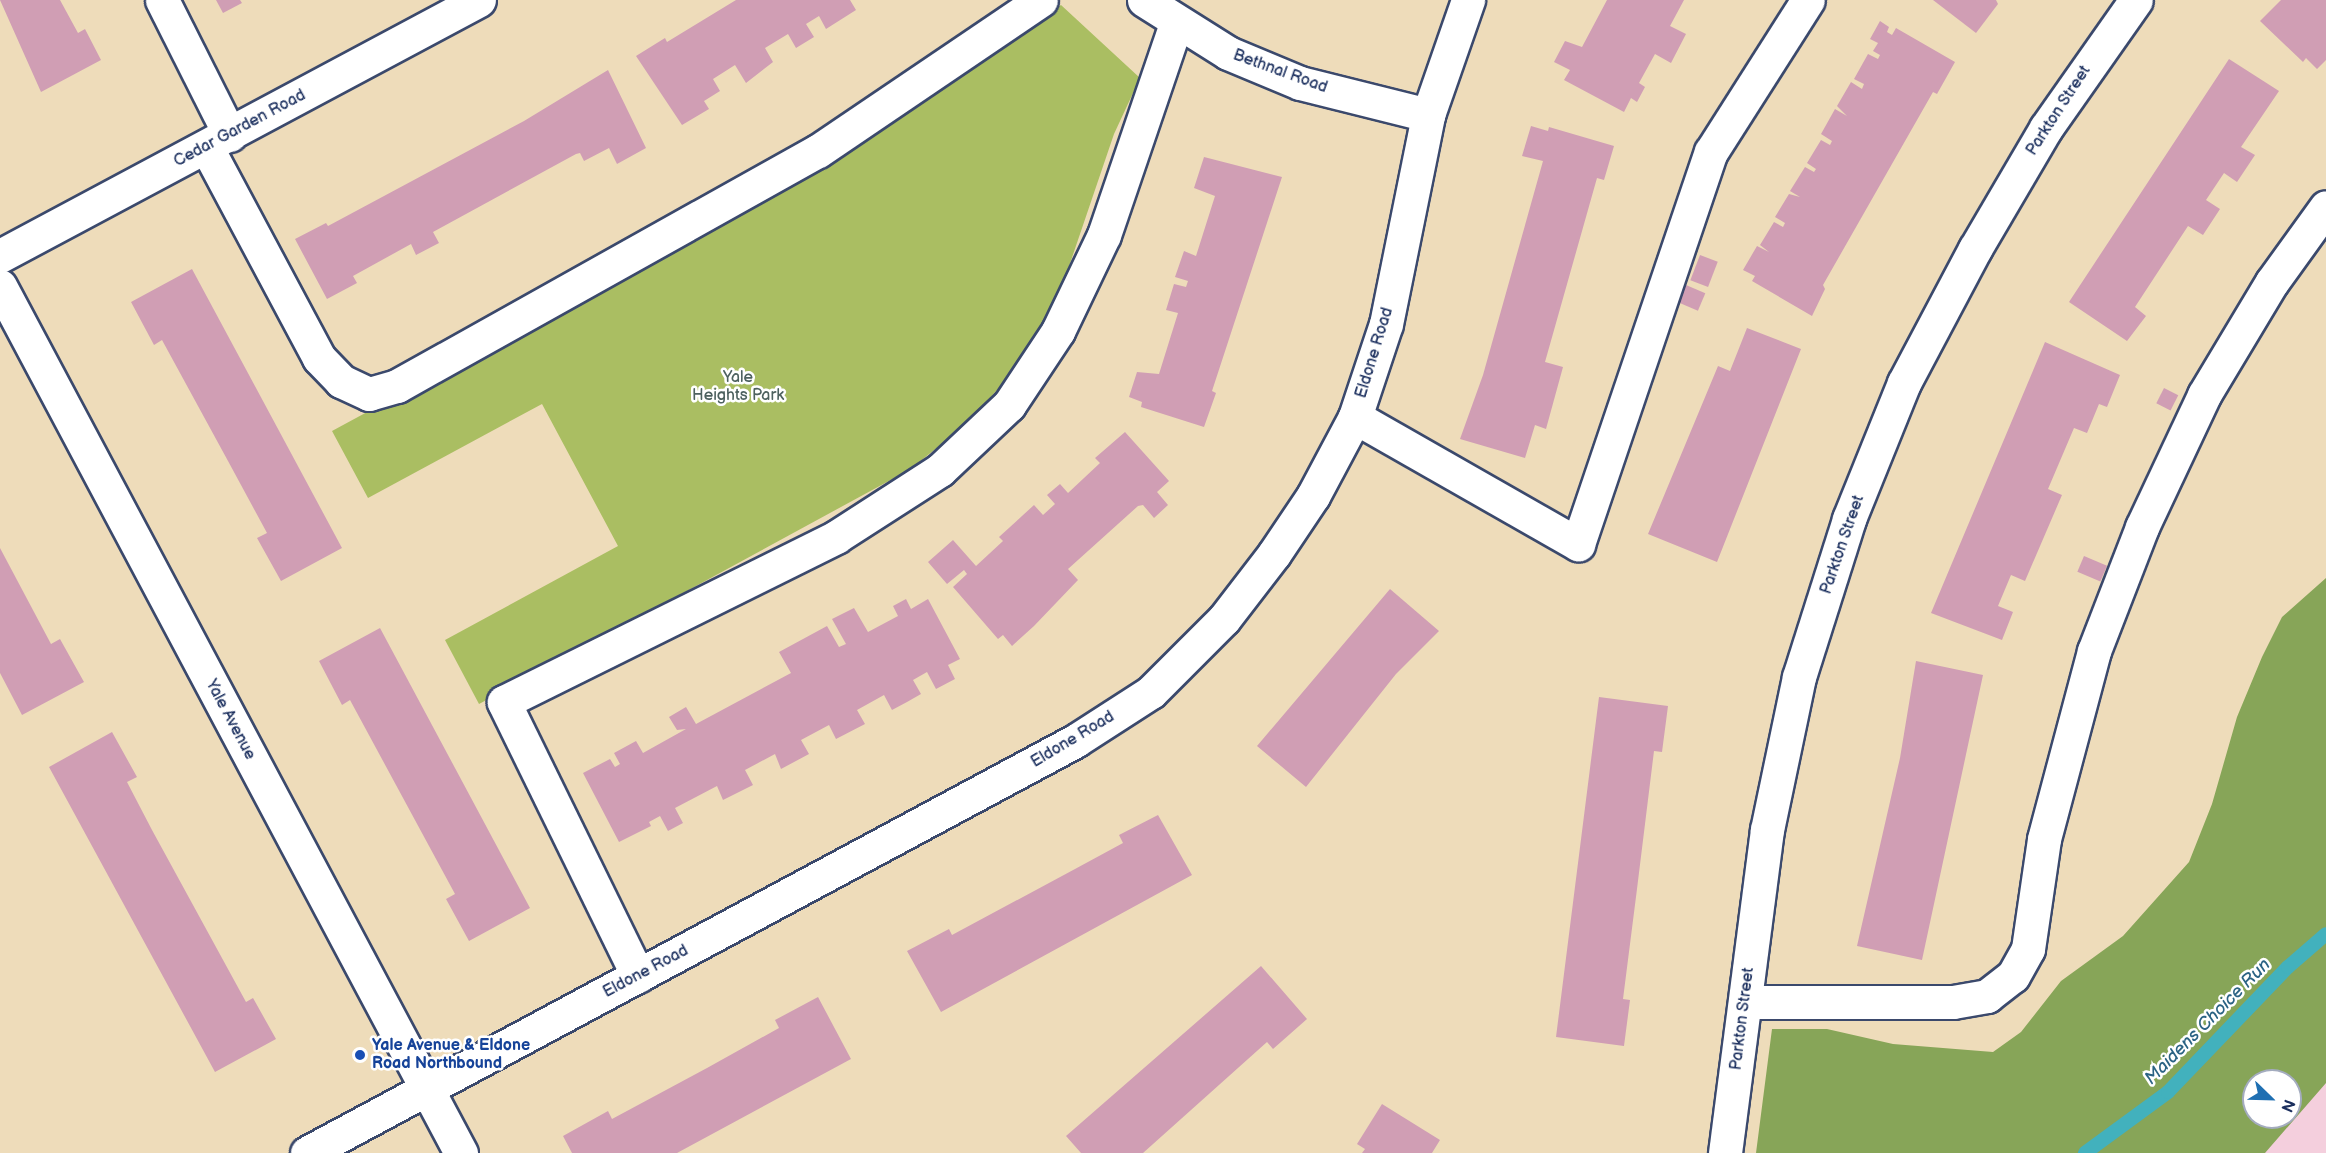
<!DOCTYPE html>
<html>
<head>
<meta charset="utf-8">
<style>
	body { margin:0 }
	#map { position:relative; width:2326px; height:1153px; overflow:hidden; background:#eedcba; font-family:"Balsamiq Sans",sans-serif }
	div>[style] { position:absolute }
	.built>* { inset:0; background:#f4cfdd }
	.green>* { inset:0; background:#aabe62 }
	.forest>* { inset:0; background:#87a558 }
	.stream>* { height:14px; margin:-7px; padding:0 7px; transform-origin:7px; border-radius:7px; background:#42b1bd }
	.building>* { inset:0; background:#d09eb4; transform-origin:0 0 }
	.roads { filter:drop-shadow(2px 0 #3b496c) drop-shadow(-2px 0 #3b496c) drop-shadow(0 2px #3b496c) drop-shadow(0 -2px #3b496c) }
	.minor>* { height:33px; margin:-16.5px; padding:0 16.5px; transform-origin:16.5px; border-radius:16.5px; background:#fff }
	.dots>* { width:16px; height:16px; translate:-50% -50%; box-sizing:border-box; border:3px solid #fff; border-radius:50% }
	span { translate:-50% -50%; white-space:nowrap; text-align:center; line-height:1.15; -webkit-text-stroke:5px #fff; paint-order:stroke }
	.street-label { font-size:16px; color:#1b2f5e }
	.park-label { font-size:16px; color:#4d615f }
	.transit-label { font-size:16px; color:#164399; font-weight:700 }
	.left { translate:0 -50%; text-align:left }
	.water-label { font-size:18px; color:#2b6384; font-style:italic }
	.north { position:absolute; left:2242px; top:1069px; width:60px; height:60px; box-sizing:border-box; background:#fff; border:2px solid #a4acbf; border-radius:50%; rotate:113deg; font-size:16px; font-weight:700; line-height:24px; text-align:center; color:#1b2f5e }
	.north::after { content:''; display:block; margin:auto; width:21px; height:27px; background:#1f6fb2; clip-path:polygon(50% 0,100% 100%,50% 72%,0 100%) }
</style>
</head>
<body>
<div id="map">
	<div class="built">
		<div style="clip-path:polygon(2326px 1029px,2326px 1153px,2229px 1153px,2290px 1117px,2290px 1081px)"></div>
	</div>
	<div class="green">
		<div style="clip-path:polygon(1061px 5px,1140px 78px,1114px 134px,1062px 287px,1027px 356px,967px 424px,909px 470px,479px 704px,445px 640px,618px 546px,542px 404px,368px 498px,332px 431px,844px 154px)"></div>
	</div>
	<div class="forest">
		<div style="clip-path:polygon(evenodd,2326px 578px,2326px 1083px,2265px 1153px,1756px 1153px,1772px 1029px,1827px 1029px,1893px 1044px,1993px 1052px,2021px 1032px,2061px 981px,2123px 936px,2189px 862px,2212px 804px,2237px 717px,2262px 657px,2282px 617px,2326px 578px,2254px 1081px,2290px 1081px,2290px 1117px,2254px 1117px,2254px 1081px)"></div>
	</div>
	<div class="stream">
		<div style="left:2085px;top:1153px;width:103px;rotate:-36.3deg"></div>
		<div style="left:2168px;top:1092px;width:173px;rotate:-46.2deg"></div>
		<div style="left:2288px;top:967px;width:50px;rotate:-41deg"></div>
	</div>
	<div class="building">
		<div style="clip-path:polygon(0 0,60px 0,78px 33px,85px 29px,101px 60px,41px 92px)"></div>
		<div style="clip-path:polygon(216px 0,240px 0,242px 3px,223px 13px)"></div>
		<div style="clip-path:polygon(736px 0,850px 0,856px 10px,826px 29px,819px 16px,806px 24px,814px 37px,796px 48px,788px 34px,765px 48px,773px 62px,746px 83px,735px 65px,713px 79px,720px 91px,704px 101px,709px 109px,682px 125px,636px 56px,665px 38px,667px 42px)"></div>
		<div style="clip-path:polygon(1607px 0,1684px 0,1670px 26px,1686px 34px,1671px 63px,1655px 54px,1639px 83px,1645px 87px,1637px 102px,1631px 98px,1624px 112px,1564px 80px,1570px 70px,1554px 62px,1565px 41px,1582px 47px)"></div>
		<div style="clip-path:polygon(1933px 0,1996px 0,1998px 4px,1976px 33px)"></div>
		<div style="clip-path:polygon(2281px 0,2326px 0,2326px 60px,2317px 69px,2306px 58px,2303px 62px,2260px 21px)"></div>
		<div style="clip-path:polygon(1880px 21px,1889px 27px,1887px 32px,1892px 35px,1896px 28px,1955px 62px,1937px 94px,1933px 92px,1823px 285px,1825px 289px,1812px 316px,1752px 281px,1755px 276px,1743px 270px,1757px 246px,1769px 252px,1760px 245px,1774px 222px,1783px 227px,1785px 223px,1775px 217px,1789px 194px,1800px 197px,1790px 191px,1805px 167px,1814px 172px,1816px 169px,1807px 163px,1821px 140px,1830px 145px,1832px 141px,1821px 134px,1835px 109px,1847px 116px,1837px 106px,1851px 82px,1862px 89px,1864px 84px,1854px 79px,1868px 54px,1878px 59px,1880px 55px,1873px 51px,1878px 43px,1870px 39px)"></div>
		<div style="clip-path:polygon(2229px 59px,2279px 91px,2241px 147px,2255px 155px,2237px 182px,2224px 173px,2206px 200px,2220px 209px,2203px 235px,2188px 226px,2135px 307px,2146px 316px,2127px 341px,2069px 302px)"></div>
		<div style="clip-path:polygon(608px 70px,646px 148px,617px 164px,609px 148px,584px 161px,580px 153px,576px 154px,433px 232px,439px 243px,416px 255px,411px 244px,353px 276px,357px 283px,327px 299px,295px 239px,326px 223px,328px 226px,524px 121px)"></div>
		<div style="clip-path:polygon(1531px 126px,1548px 131px,1549px 127px,1614px 146px,1604px 180px,1597px 178px,1545px 362px,1563px 367px,1546px 429px,1535px 425px,1525px 458px,1460px 439px,1483px 375px,1543px 161px,1522px 156px)"></div>
		<div style="clip-path:polygon(1204px 157px,1282px 177px,1212px 391px,1216px 393px,1204px 427px,1141px 407px,1142px 402px,1129px 397px,1137px 372px,1159px 374px,1178px 313px,1166px 310px,1174px 284px,1186px 287px,1188px 281px,1175px 277px,1184px 251px,1196px 256px,1215px 196px,1194px 188px)"></div>
		<div style="left:1700px;top:255px;width:19px;height:27px;rotate:21deg"></div>
		<div style="clip-path:polygon(192px 269px,342px 548px,281px 581px,257px 538px,267px 533px,228px 461px,162px 340px,154px 345px,131px 302px)"></div>
		<div style="left:1686px;top:285px;width:21px;height:19px;rotate:23deg"></div>
		<div style="clip-path:polygon(1747px 328px,1801px 349px,1717px 562px,1648px 534px,1718px 366px,1730px 371px)"></div>
		<div style="clip-path:polygon(2045px 342px,2120px 375px,2107px 407px,2099px 404px,2087px 433px,2074px 428px,2048px 489px,2062px 495px,2025px 581px,2011px 575px,1998px 606px,2013px 612px,2002px 640px,1931px 613px)"></div>
		<div style="left:2164px;top:388px;width:16px;height:17px;rotate:27deg"></div>
		<div style="clip-path:polygon(1125px 432px,1169px 481px,1157px 492px,1168px 505px,1154px 518px,1143px 505px,1138px 506px,1068px 569px,1078px 580px,1034px 626px,1012px 646px,1003px 635px,998px 639px,953px 587px,967px 574px,964px 570px,947px 584px,928px 562px,953px 540px,976px 566px,1003px 541px,999px 537px,1034px 505px,1043px 515px,1055px 504px,1047px 495px,1060px 484px,1068px 493px,1100px 463px,1095px 458px)"></div>
		<div style="clip-path:polygon(0 548px,51px 644px,60px 639px,84px 682px,22px 715px,0 673px)"></div>
		<div style="left:2084px;top:556px;width:25px;height:17px;rotate:23deg"></div>
		<div style="clip-path:polygon(1390px 589px,1439px 631px,1396px 674px,1306px 787px,1257px 746px)"></div>
		<div style="clip-path:polygon(906px 599px,911px 609px,928px 599px,960px 659px,948px 665px,955px 679px,936px 689px,927px 672px,913px 680px,921px 694px,907px 702px,892px 710px,884px 695px,857px 710px,865px 724px,836px 739px,829px 725px,801px 740px,809px 754px,781px 769px,775px 754px,745px 770px,753px 785px,723px 800px,717px 786px,675px 808px,683px 823px,668px 831px,660px 816px,649px 822px,651px 826px,619px 842px,583px 773px,610px 759px,615px 767px,620px 764px,614px 753px,636px 741px,643px 753px,686px 729px,677px 730px,669px 717px,686px 707px,696px 724px,791px 673px,779px 652px,827px 626px,839px 647px,846px 644px,832px 619px,854px 608px,868px 632px,898px 616px,893px 606px)"></div>
		<div style="clip-path:polygon(380px 628px,530px 908px,469px 941px,446px 899px,455px 894px,429px 846px,350px 700px,342px 705px,319px 661px)"></div>
		<div style="clip-path:polygon(1916px 661px,1983px 675px,1922px 960px,1857px 946px,1900px 758px)"></div>
		<div style="clip-path:polygon(1599px 697px,1668px 706px,1662px 752px,1654px 751px,1637px 889px,1623px 999px,1630px 1000px,1624px 1046px,1556px 1037px)"></div>
		<div style="clip-path:polygon(112px 732px,137px 777px,127px 782px,152px 830px,246px 1002px,253px 998px,276px 1039px,215px 1072px,49px 767px)"></div>
		<div style="clip-path:polygon(1158px 815px,1192px 875px,941px 1012px,907px 951px,949px 929px,952px 935px,1075px 869px,1123px 843px,1119px 835px)"></div>
		<div style="clip-path:polygon(1261px 966px,1307px 1019px,1273px 1049px,1267px 1042px,1143px 1153px,1081px 1153px,1066px 1136px)"></div>
		<div style="clip-path:polygon(818px 997px,851px 1059px,677px 1153px,572px 1153px,563px 1136px,608px 1111px,612px 1119px,707px 1068px,779px 1028px,775px 1020px)"></div>
		<div style="clip-path:polygon(1382px 1104px,1440px 1140px,1432px 1153px,1362px 1153px,1365px 1149px,1357px 1144px)"></div>
	</div>
	<div class="roads">
		<div class="minor">
			<div style="left:162px;top:0;width:151px;rotate:63.3deg"></div>
			<div style="left:1144px;top:0;width:99px;rotate:32.2deg"></div>
			<div style="left:1228px;top:53px;width:78px;rotate:22.6deg"></div>
			<div style="left:1300px;top:83px;width:132px;rotate:14deg"></div>
			<div style="left:207px;top:148px;width:238px;rotate:61.9deg"></div>
			<div style="left:319px;top:358px;width:32px;rotate:46deg"></div>
			<div style="left:341px;top:381px;width:31px;rotate:25deg"></div>
			<div style="left:369px;top:394px;width:29px;rotate:-16deg"></div>
			<div style="left:397px;top:386px;width:482px;rotate:-29.2deg"></div>
			<div style="left:818px;top:151px;width:269px;rotate:-34.1deg"></div>
			<div style="left:0;top:256px;width:543px;rotate:-28.12deg"></div>
			<div style="left:0;top:286px;width:982px;rotate:62deg"></div>
			<div style="left:1355px;top:417px;width:257px;rotate:29.7deg"></div>
			<div style="left:1578px;top:544px;width:414px;rotate:-71.3deg"></div>
			<div style="left:1711px;top:152px;width:180px;rotate:-57.5deg"></div>
			<div style="left:638px;top:976px;width:305px;rotate:-116.1deg"></div>
			<div style="left:504px;top:702px;width:371px;rotate:-26.4deg"></div>
			<div style="left:836px;top:537px;width:124px;rotate:-32.8deg"></div>
			<div style="left:940px;top:470px;width:95px;rotate:-43.3deg"></div>
			<div style="left:1009px;top:405px;width:89px;rotate:-56.5deg"></div>
			<div style="left:1058px;top:331px;width:106px;rotate:-64.4deg"></div>
			<div style="left:1104px;top:235px;width:224px;rotate:-71.2deg"></div>
			<div style="left:1745px;top:1002px;width:208px"></div>
			<div style="left:1953px;top:1002px;width:35px;rotate:-10deg"></div>
			<div style="left:1987px;top:996px;width:33px;rotate:-38deg"></div>
			<div style="left:2013px;top:976px;width:31px;rotate:-61deg"></div>
			<div style="left:2028px;top:949px;width:111px;rotate:-81.7deg"></div>
			<div style="left:2044px;top:839px;width:195px;rotate:-75.1deg"></div>
			<div style="left:2094px;top:651px;width:133px;rotate:-68.8deg"></div>
			<div style="left:2142px;top:527px;width:146px;rotate:-64.8deg"></div>
			<div style="left:2204px;top:395px;width:132px;rotate:-59deg"></div>
			<div style="left:2272px;top:282px;width:92px;rotate:-54.2deg"></div>
			<div style="left:307px;top:1153px;width:872px;rotate:-28.21deg"></div>
			<div style="left:1075px;top:741px;width:90px;rotate:-32.8deg"></div>
			<div style="left:1151px;top:692px;width:103px;rotate:-45deg"></div>
			<div style="left:1224px;top:619px;width:82px;rotate:-52.4deg"></div>
			<div style="left:1274px;top:554px;width:70px;rotate:-56.1deg"></div>
			<div style="left:1313px;top:496px;width:89px;rotate:-62deg"></div>
			<div style="left:1355px;top:417px;width:98px;rotate:-71.6deg"></div>
			<div style="left:1386px;top:324px;width:213px;rotate:-78.6deg"></div>
			<div style="left:1428px;top:115px;width:122px;rotate:-70.8deg"></div>
			<div style="left:1725px;top:1153px;width:326px;rotate:-82.6deg"></div>
			<div style="left:1767px;top:830px;width:156px;rotate:-78.2deg"></div>
			<div style="left:1799px;top:677px;width:166px;rotate:-72.4deg"></div>
			<div style="left:1849px;top:519px;width:147px;rotate:-68deg"></div>
			<div style="left:1904px;top:383px;width:152px;rotate:-62.1deg"></div>
			<div style="left:1975px;top:249px;width:140px;rotate:-59.6deg"></div>
			<div style="left:2046px;top:128px;width:156px;rotate:-54.9deg"></div>
		</div>
	</div>
	<div class="dots">
		<div style="left:360px;top:1055px;background:#1a4fb4"></div>
	</div>
	<div class="street-label">
		<span style="left:1280px;top:72px;rotate:20deg">Bethnal Road</span>
		<span style="left:2059px;top:111px;rotate:-57deg">Parkton Street</span>
		<span style="left:240px;top:129px;rotate:-28deg">Cedar Garden Road</span>
		<span style="left:1375px;top:353px;rotate:-73deg">Eldone Road</span>
		<span style="left:1843px;top:545px;rotate:-71deg">Parkton Street</span>
		<span style="left:230px;top:720px;rotate:62deg">Yale Avenue</span>
		<span style="left:1073px;top:740px;rotate:-31deg">Eldone Road</span>
		<span style="left:646px;top:972px;rotate:-28deg">Eldone Road</span>
		<span style="left:1743px;top:1019px;rotate:-83deg">Parkton Street</span>
	</div>
	<div class="park-label">
		<span style="left:738px;top:387px">Yale<br>Heights Park</span>
	</div>
	<div class="transit-label">
		<span class="left" style="left:372px;top:1055px">Yale Avenue &amp; Eldone<br>Road Northbound</span>
	</div>
	<div class="water-label">
		<span style="left:2208px;top:1022px;rotate:-45deg">Maidens Choice Run</span>
	</div>
	<div class="north">N</div>
</div>
</body>
</html>
